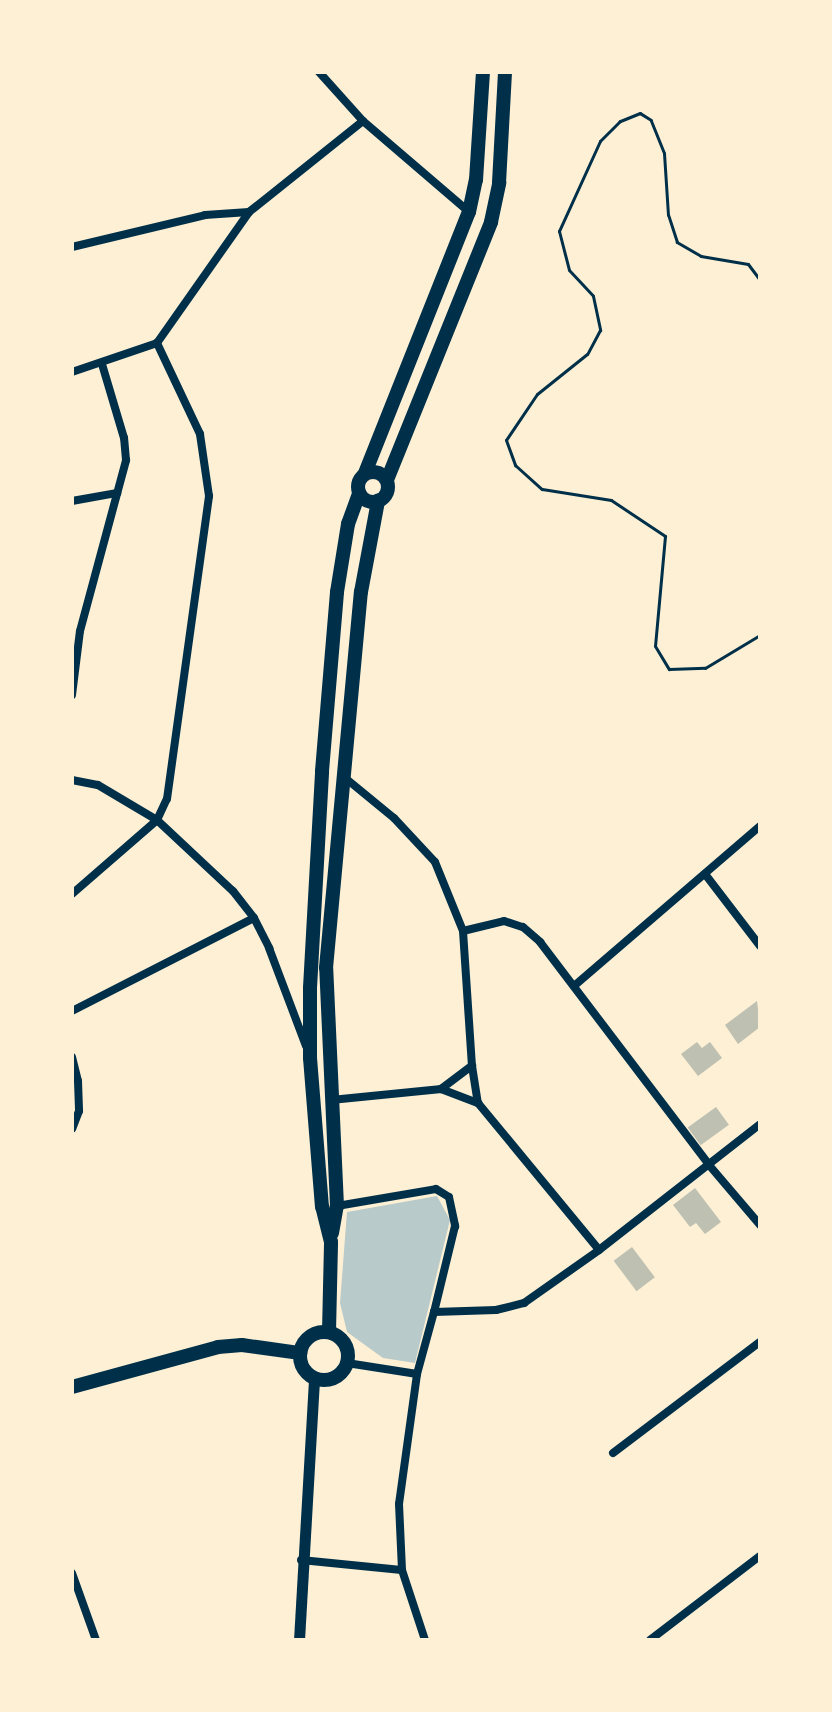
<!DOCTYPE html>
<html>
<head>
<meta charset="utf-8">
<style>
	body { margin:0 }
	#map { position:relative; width:832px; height:1712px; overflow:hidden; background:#fdf0d5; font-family:Helvetica,sans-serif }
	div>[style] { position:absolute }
	.green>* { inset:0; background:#b9caca }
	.building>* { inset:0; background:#bec0b2; transform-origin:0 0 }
	.path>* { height:3px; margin:-1.5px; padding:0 1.5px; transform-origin:1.5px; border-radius:1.5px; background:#003049 }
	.minor>* { height:8px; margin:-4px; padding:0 4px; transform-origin:4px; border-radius:4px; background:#003049 }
	.tertiary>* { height:11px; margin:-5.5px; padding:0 5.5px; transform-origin:5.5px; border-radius:5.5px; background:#003049 }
	.primary>* { height:14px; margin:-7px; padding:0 7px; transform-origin:7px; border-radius:7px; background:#003049 }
	.primary>.ring { margin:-7px; padding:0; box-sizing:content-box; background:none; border:14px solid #003049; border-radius:50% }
	span { translate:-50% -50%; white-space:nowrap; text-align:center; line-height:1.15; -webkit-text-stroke:8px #fdf0d5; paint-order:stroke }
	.frame { position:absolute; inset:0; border:74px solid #fdf0d5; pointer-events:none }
</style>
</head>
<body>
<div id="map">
	<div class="green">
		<div style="clip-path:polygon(437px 1196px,450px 1220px,415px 1363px,383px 1358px,347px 1332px,340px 1303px,347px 1212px)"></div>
	</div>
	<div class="building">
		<div style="clip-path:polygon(757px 1001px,760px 1027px,738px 1044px,725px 1025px)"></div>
		<div style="clip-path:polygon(697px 1042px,702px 1048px,710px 1042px,722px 1058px,698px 1076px,681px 1054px)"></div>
		<div style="left:716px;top:1107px;width:22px;height:35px;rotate:54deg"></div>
		<div style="clip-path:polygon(695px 1188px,721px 1222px,705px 1234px,696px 1223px,690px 1227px,673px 1205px)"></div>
		<div style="left:632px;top:1247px;width:38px;height:23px;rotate:53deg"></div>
	</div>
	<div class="path">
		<div style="left:760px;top:280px;width:20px;rotate:-127deg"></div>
		<div style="left:748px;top:264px;width:48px;rotate:-170.3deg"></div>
		<div style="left:701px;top:256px;width:28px;rotate:-150deg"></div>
		<div style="left:677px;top:242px;width:28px;rotate:-108deg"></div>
		<div style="left:668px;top:215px;width:62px;rotate:-93.7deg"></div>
		<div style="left:664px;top:153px;width:35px;rotate:-112deg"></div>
		<div style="left:651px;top:120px;width:13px;rotate:-148deg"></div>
		<div style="left:640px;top:113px;width:22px;rotate:158deg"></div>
		<div style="left:620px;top:121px;width:28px;rotate:135deg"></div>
		<div style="left:600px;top:141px;width:99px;rotate:114.5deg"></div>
		<div style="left:559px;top:231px;width:40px;rotate:75.6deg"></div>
		<div style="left:569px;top:270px;width:35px;rotate:47deg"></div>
		<div style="left:593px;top:296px;width:35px;rotate:78deg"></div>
		<div style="left:600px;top:330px;width:27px;rotate:118deg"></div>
		<div style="left:587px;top:354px;width:64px;rotate:141.3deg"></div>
		<div style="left:537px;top:394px;width:55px;rotate:124deg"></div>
		<div style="left:506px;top:440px;width:27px;rotate:70deg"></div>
		<div style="left:515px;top:465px;width:36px;rotate:42deg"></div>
		<div style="left:542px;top:489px;width:70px;rotate:9.1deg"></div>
		<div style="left:611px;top:500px;width:65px;rotate:33.7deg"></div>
		<div style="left:665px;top:536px;width:110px;rotate:95.2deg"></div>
		<div style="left:655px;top:646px;width:27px;rotate:59deg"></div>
		<div style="left:669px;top:669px;width:36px;rotate:-2deg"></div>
		<div style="left:705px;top:668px;width:64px;rotate:-31deg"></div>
	</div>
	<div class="minor">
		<div style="left:319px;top:72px;width:66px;rotate:48.1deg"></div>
		<div style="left:363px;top:121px;width:140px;rotate:40.6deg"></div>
		<div style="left:72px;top:247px;width:137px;rotate:-13.5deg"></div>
		<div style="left:205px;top:215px;width:44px;rotate:-3.9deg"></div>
		<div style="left:157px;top:343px;width:160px;rotate:-54.9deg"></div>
		<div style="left:249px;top:212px;width:146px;rotate:-38.6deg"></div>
		<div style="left:72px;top:372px;width:90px;rotate:-18.8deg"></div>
		<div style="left:72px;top:501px;width:46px;rotate:-10.1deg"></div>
		<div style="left:72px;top:695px;width:64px;rotate:-82.9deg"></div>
		<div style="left:80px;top:631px;width:177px;rotate:-74.9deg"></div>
		<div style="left:126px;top:460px;width:22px;rotate:-95deg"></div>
		<div style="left:124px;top:438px;width:77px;rotate:-106.6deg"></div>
		<div style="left:344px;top:777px;width:65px;rotate:39.4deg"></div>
		<div style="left:394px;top:818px;width:60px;rotate:47deg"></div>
		<div style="left:435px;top:862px;width:74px;rotate:67.9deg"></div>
		<div style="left:463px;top:931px;width:135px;rotate:86.2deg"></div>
		<div style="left:472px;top:1066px;width:37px;rotate:81deg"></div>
		<div style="left:478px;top:1103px;width:190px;rotate:50.5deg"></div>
		<div style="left:599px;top:1250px;width:204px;rotate:-38deg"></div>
		<div style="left:72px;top:780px;width:26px;rotate:11deg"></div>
		<div style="left:98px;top:785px;width:69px;rotate:30.7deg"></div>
		<div style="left:157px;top:820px;width:104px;rotate:43.1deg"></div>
		<div style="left:233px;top:891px;width:34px;rotate:52deg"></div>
		<div style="left:254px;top:918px;width:34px;rotate:63deg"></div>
		<div style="left:269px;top:948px;width:105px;rotate:69.3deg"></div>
		<div style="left:705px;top:874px;width:91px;rotate:52.6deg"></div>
		<div style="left:72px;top:894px;width:113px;rotate:-41deg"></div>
		<div style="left:157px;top:820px;width:23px;rotate:-65deg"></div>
		<div style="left:167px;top:799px;width:306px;rotate:-82.1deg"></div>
		<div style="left:209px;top:496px;width:63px;rotate:-98.3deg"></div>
		<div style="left:200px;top:434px;width:101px;rotate:-115.3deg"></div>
		<div style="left:463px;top:931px;width:42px;rotate:-13.7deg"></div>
		<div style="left:504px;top:921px;width:20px;rotate:18deg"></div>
		<div style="left:523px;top:927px;width:23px;rotate:41deg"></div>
		<div style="left:540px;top:942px;width:280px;rotate:52.8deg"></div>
		<div style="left:709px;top:1165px;width:79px;rotate:49.6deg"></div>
		<div style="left:574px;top:986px;width:245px;rotate:-40.7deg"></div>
		<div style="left:72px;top:1011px;width:204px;rotate:-27.1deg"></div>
		<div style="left:72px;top:1057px;width:25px;rotate:76deg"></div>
		<div style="left:78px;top:1081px;width:30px;rotate:88deg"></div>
		<div style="left:79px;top:1111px;width:19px;rotate:111deg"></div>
		<div style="left:441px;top:1089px;width:39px;rotate:-37deg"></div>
		<div style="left:331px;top:1100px;width:111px;rotate:-5.7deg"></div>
		<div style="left:441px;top:1089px;width:40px;rotate:21deg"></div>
		<div style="left:337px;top:1206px;width:100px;rotate:-9.7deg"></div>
		<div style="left:436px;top:1189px;width:15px;rotate:32deg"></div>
		<div style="left:449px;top:1197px;width:30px;rotate:78deg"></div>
		<div style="left:455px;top:1226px;width:89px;rotate:103.7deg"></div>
		<div style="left:347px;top:1363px;width:71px;rotate:8.9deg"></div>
		<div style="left:613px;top:1453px;width:184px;rotate:-37.1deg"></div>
		<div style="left:301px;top:1560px;width:101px;rotate:5.7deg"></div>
		<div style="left:72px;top:1573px;width:71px;rotate:70.3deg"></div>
		<div style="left:425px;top:1640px;width:74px;rotate:-108.2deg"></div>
		<div style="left:402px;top:1570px;width:66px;rotate:-92.6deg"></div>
		<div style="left:399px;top:1504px;width:131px;rotate:-82.1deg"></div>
		<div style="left:417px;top:1374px;width:64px;rotate:-74.7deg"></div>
		<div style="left:434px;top:1312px;width:62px;rotate:-1.8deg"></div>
		<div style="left:496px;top:1310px;width:29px;rotate:-14deg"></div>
		<div style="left:524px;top:1303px;width:92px;rotate:-35.2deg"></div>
		<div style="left:650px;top:1640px;width:138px;rotate:-37.4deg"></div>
	</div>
	<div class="tertiary">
		<div style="left:299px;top:1640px;width:262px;rotate:-86.7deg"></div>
	</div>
	<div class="primary">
		<div class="ring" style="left:358px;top:472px;width:16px;height:16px"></div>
		<div style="left:365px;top:473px;width:281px;rotate:-68.3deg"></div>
		<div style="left:469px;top:212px;width:33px;rotate:-78deg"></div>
		<div style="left:476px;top:180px;width:108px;rotate:-86.3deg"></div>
		<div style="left:387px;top:480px;width:278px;rotate:-68deg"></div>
		<div style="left:491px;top:222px;width:40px;rotate:-78deg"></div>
		<div style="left:499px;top:183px;width:111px;rotate:-86.9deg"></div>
		<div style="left:332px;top:1233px;width:27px;rotate:-80deg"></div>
		<div style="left:337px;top:1206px;width:238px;rotate:-92.6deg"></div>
		<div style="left:326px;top:968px;width:378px;rotate:-84.7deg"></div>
		<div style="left:361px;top:592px;width:93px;rotate:-79.4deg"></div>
		<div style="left:329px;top:1332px;width:90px;rotate:-88.7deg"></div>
		<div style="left:331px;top:1242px;width:36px;rotate:-104deg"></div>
		<div style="left:322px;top:1207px;width:149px;rotate:-94.6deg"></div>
		<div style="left:310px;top:1058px;width:70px;rotate:-90deg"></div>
		<div style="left:310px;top:988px;width:217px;rotate:-86.8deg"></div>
		<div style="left:322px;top:771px;width:180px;rotate:-85.2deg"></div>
		<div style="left:337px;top:592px;width:69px;rotate:-80.8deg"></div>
		<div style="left:348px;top:524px;width:33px;rotate:-70deg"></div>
		<div class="ring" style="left:300px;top:1332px;width:34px;height:34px"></div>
		<div style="left:72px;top:1387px;width:151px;rotate:-15.3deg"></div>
		<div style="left:218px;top:1347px;width:24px;rotate:-5deg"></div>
		<div style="left:242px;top:1345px;width:59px;rotate:7.9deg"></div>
	</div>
	<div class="frame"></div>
</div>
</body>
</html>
